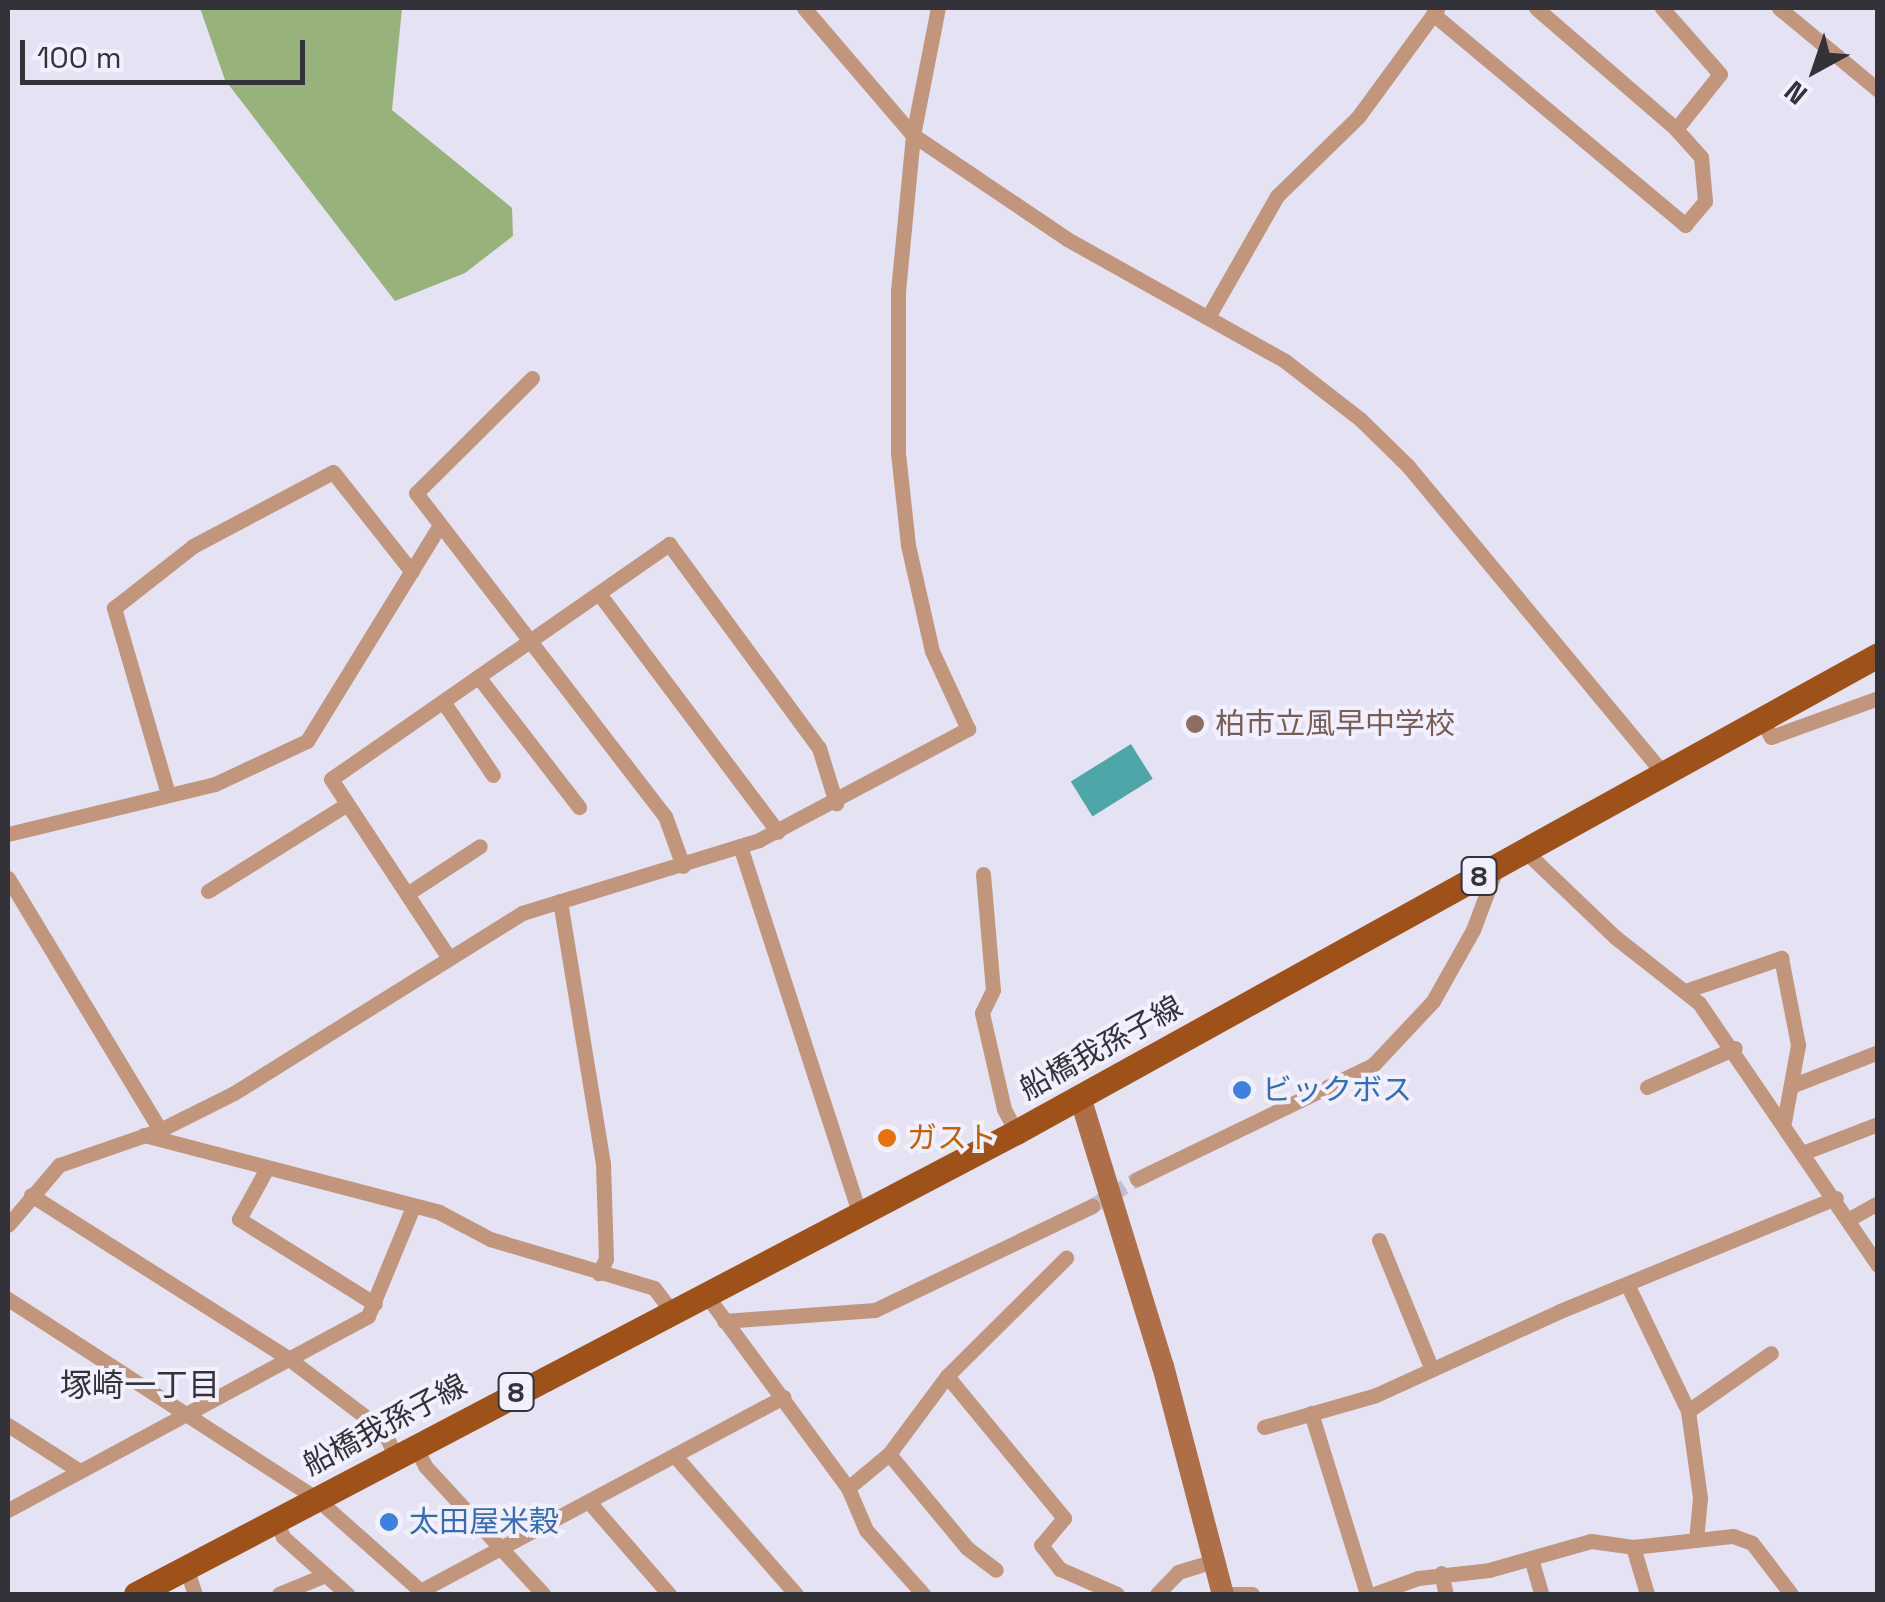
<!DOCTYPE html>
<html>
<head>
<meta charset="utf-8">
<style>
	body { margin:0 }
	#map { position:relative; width:1885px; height:1602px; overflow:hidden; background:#e5e2f4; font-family:"Space Grotesk","Noto Sans JP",sans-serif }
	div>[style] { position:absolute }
	.forest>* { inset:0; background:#97b27a }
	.water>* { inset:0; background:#4fa6a9; transform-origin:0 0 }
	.street-tunnel>* { height:15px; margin-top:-7.5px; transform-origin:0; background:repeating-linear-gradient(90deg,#c1bfcf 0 15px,transparent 0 23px) }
	.street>* { height:15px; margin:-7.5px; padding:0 7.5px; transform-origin:7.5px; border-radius:7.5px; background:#c2967d }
	.secondary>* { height:22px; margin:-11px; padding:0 11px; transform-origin:11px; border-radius:11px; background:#ae6e48 }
	.primary>* { height:25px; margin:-12.5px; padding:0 12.5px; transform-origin:12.5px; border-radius:12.5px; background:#9e5119 }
	.dots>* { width:28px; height:28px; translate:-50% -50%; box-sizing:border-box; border:5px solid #f2f0ff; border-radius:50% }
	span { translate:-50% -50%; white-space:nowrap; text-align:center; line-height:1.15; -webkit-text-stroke:8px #f2f0ff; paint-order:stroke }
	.shield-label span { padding:2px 8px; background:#f2f0ff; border:2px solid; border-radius:8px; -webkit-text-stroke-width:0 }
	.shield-label { font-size:28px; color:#333239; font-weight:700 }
	.education-label { font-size:30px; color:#785e54 }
	.left { translate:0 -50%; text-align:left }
	.street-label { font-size:30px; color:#333239 }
	.shop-label { font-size:30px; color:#366cbe }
	.food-label { font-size:30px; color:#c56008 }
	.neighbourhood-label { font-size:32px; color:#333239 }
	.frame { position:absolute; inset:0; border:10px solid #333239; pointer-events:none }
	.north { position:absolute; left:1765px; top:20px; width:100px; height:100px; -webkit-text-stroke:8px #f2f0ff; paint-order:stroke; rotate:220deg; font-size:28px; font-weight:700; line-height:40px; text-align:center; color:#333239 }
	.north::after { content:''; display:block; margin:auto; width:35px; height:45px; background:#333239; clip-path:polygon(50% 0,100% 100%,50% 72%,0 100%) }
	.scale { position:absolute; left:20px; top:40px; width:285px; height:45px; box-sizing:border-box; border:5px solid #333239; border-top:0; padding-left:12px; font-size:30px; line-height:35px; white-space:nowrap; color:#333239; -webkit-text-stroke:8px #f2f0ff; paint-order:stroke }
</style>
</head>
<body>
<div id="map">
	<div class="forest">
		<div style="clip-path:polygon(200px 8px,402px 8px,392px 110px,512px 208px,513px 236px,465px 273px,395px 301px,225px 80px)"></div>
	</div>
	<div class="water">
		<div style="left:1131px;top:744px;width:41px;height:71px;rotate:58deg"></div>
	</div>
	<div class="street-tunnel">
		<div style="left:1092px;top:1206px;width:52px;rotate:-31deg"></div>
	</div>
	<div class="street">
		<div style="left:804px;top:8px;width:167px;rotate:49.4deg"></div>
		<div style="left:913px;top:135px;width:186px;rotate:34deg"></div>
		<div style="left:1067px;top:239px;width:250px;rotate:29.2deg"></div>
		<div style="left:1285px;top:361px;width:95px;rotate:37.7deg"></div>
		<div style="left:1360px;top:419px;width:67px;rotate:44.4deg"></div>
		<div style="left:1408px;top:466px;width:400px;rotate:50.3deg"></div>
		<div style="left:1536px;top:8px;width:185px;rotate:40.8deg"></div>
		<div style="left:1779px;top:8px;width:129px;rotate:39.6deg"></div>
		<div style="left:1433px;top:14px;width:329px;rotate:39.9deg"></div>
		<div style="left:1685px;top:225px;width:31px;rotate:-50deg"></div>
		<div style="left:1705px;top:201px;width:44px;rotate:-95.2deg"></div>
		<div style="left:1701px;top:157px;width:38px;rotate:-132deg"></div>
		<div style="left:1676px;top:129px;width:70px;rotate:-51.3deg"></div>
		<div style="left:1720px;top:74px;width:88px;rotate:-131.3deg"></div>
		<div style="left:1208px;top:317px;width:139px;rotate:-60.3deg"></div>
		<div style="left:1277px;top:196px;width:113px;rotate:-44.3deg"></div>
		<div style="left:1358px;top:117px;width:134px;rotate:-53.8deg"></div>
		<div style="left:532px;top:378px;width:163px;rotate:135.2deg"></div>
		<div style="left:416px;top:493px;width:408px;rotate:52.4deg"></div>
		<div style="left:665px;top:816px;width:53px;rotate:70.2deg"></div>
		<div style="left:600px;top:595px;width:296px;rotate:53.1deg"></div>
		<div style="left:480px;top:679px;width:162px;rotate:52.3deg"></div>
		<div style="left:444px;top:703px;width:87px;rotate:55.8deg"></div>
		<div style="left:1762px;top:720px;width:19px;rotate:62deg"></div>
		<div style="left:1771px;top:737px;width:114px;rotate:-20deg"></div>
		<div style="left:168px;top:794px;width:194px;rotate:-106.2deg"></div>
		<div style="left:114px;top:608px;width:100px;rotate:-38.1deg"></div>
		<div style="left:193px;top:546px;width:158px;rotate:-27.9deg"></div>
		<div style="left:333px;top:472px;width:127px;rotate:51.7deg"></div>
		<div style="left:8px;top:834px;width:213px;rotate:-13.6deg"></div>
		<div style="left:215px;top:784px;width:102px;rotate:-25.1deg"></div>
		<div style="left:307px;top:741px;width:250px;rotate:-58.4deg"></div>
		<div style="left:740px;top:846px;width:385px;rotate:72deg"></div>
		<div style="left:1525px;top:851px;width:124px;rotate:43.7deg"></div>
		<div style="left:1615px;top:937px;width:107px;rotate:38.2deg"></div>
		<div style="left:1699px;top:1003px;width:317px;rotate:55.7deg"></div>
		<div style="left:983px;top:874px;width:116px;rotate:85.1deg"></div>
		<div style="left:993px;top:990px;width:25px;rotate:116deg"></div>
		<div style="left:982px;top:1013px;width:98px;rotate:77.1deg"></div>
		<div style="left:1004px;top:1109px;width:26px;rotate:62deg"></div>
		<div style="left:8px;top:878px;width:294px;rotate:58.9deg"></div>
		<div style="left:208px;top:891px;width:164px;rotate:-32deg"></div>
		<div style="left:407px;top:894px;width:87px;rotate:-33.3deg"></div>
		<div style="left:560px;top:901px;width:266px;rotate:80.7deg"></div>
		<div style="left:603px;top:1164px;width:95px;rotate:88.2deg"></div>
		<div style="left:606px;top:1259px;width:16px;rotate:117deg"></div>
		<div style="left:449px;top:958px;width:214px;rotate:-123.4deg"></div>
		<div style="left:331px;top:779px;width:412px;rotate:-34.8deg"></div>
		<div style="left:669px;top:544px;width:253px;rotate:53.7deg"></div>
		<div style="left:819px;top:748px;width:58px;rotate:72.8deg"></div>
		<div style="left:1685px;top:991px;width:102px;rotate:-19deg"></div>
		<div style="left:1781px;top:958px;width:89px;rotate:78.9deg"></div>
		<div style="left:1798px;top:1045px;width:78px;rotate:100.3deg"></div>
		<div style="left:1791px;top:1086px;width:93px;rotate:-21.3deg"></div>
		<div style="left:1647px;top:1087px;width:96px;rotate:-23.9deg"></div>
		<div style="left:144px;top:1135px;width:305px;rotate:14.6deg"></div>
		<div style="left:439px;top:1212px;width:58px;rotate:27.9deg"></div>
		<div style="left:490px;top:1239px;width:171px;rotate:16.6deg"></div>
		<div style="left:654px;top:1288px;width:26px;rotate:53deg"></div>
		<div style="left:1805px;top:1152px;width:78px;rotate:-21deg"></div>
		<div style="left:266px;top:1170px;width:56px;rotate:118.9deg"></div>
		<div style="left:239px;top:1219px;width:160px;rotate:32deg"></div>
		<div style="left:1137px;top:1179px;width:262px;rotate:-25.8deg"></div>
		<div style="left:1373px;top:1065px;width:88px;rotate:-46.8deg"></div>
		<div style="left:1433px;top:1001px;width:81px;rotate:-60.6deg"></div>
		<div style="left:1473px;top:930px;width:68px;rotate:-69.4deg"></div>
		<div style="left:31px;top:1195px;width:304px;rotate:32.4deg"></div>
		<div style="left:288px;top:1358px;width:119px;rotate:37.2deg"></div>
		<div style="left:383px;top:1430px;width:30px;rotate:64deg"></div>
		<div style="left:1849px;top:1219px;width:33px;rotate:-29deg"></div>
		<div style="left:8px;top:1225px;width:79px;rotate:-49.6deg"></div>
		<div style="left:59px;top:1165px;width:107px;rotate:-19.1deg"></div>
		<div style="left:160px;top:1130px;width:83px;rotate:-26.6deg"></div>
		<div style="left:234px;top:1093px;width:340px;rotate:-32deg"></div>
		<div style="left:522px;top:913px;width:248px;rotate:-17.1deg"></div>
		<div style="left:759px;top:840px;width:237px;rotate:-28deg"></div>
		<div style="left:968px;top:729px;width:86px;rotate:-114.8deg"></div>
		<div style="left:932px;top:651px;width:109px;rotate:-102.8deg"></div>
		<div style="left:908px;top:545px;width:93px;rotate:-96.2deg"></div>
		<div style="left:898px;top:453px;width:162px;rotate:-90deg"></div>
		<div style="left:898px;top:291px;width:157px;rotate:-84.5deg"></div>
		<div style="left:913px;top:135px;width:129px;rotate:-78.9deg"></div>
		<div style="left:1379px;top:1240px;width:140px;rotate:67.8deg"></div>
		<div style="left:1627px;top:1284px;width:141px;rotate:64.3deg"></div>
		<div style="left:1688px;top:1411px;width:88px;rotate:82.1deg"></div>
		<div style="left:1700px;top:1498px;width:42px;rotate:95.4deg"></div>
		<div style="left:704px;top:1292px;width:243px;rotate:53.7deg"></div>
		<div style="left:848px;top:1488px;width:46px;rotate:66.8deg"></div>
		<div style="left:866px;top:1530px;width:86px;rotate:48.3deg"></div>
		<div style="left:8px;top:1299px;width:368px;rotate:32.9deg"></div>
		<div style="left:317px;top:1499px;width:143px;rotate:41.6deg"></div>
		<div style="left:724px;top:1321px;width:151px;rotate:-4.2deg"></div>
		<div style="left:875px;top:1310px;width:241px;rotate:-25.6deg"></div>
		<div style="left:947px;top:1376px;width:184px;rotate:50.5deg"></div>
		<div style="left:1064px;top:1518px;width:35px;rotate:130deg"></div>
		<div style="left:1041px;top:1545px;width:31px;rotate:52deg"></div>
		<div style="left:1060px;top:1569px;width:62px;rotate:23.7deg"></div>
		<div style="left:1688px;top:1411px;width:101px;rotate:-34.9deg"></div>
		<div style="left:1311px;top:1413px;width:189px;rotate:72.8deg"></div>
		<div style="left:8px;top:1425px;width:83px;rotate:32.7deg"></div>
		<div style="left:1264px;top:1427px;width:116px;rotate:-15.9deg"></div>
		<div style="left:1376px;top:1395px;width:202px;rotate:-24.5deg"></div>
		<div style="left:1560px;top:1311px;width:298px;rotate:-22.3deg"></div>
		<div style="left:415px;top:1446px;width:22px;rotate:63deg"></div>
		<div style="left:425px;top:1466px;width:174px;rotate:47.3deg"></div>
		<div style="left:889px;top:1454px;width:122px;rotate:50.3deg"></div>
		<div style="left:967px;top:1548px;width:36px;rotate:37deg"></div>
		<div style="left:675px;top:1456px;width:184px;rotate:48.8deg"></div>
		<div style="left:848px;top:1488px;width:53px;rotate:-39.7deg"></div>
		<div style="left:889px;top:1454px;width:97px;rotate:-53.4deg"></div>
		<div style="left:947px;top:1376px;width:168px;rotate:-44.8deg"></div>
		<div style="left:589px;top:1502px;width:122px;rotate:49deg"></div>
		<div style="left:8px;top:1510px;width:409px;rotate:-28.3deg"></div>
		<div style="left:368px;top:1316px;width:118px;rotate:-67.6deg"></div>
		<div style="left:276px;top:1521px;width:17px;rotate:66deg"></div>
		<div style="left:283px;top:1537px;width:86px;rotate:41.7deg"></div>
		<div style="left:1633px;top:1547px;width:49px;rotate:73.4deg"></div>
		<div style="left:1531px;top:1558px;width:37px;rotate:74deg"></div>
		<div style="left:186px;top:1568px;width:28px;rotate:71deg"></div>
		<div style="left:1441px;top:1573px;width:22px;rotate:77deg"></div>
		<div style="left:420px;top:1591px;width:412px;rotate:-28.1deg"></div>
		<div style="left:279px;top:1594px;width:50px;rotate:-22.4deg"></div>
		<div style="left:1157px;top:1594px;width:30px;rotate:-46deg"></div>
		<div style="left:1178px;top:1572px;width:37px;rotate:-17deg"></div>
		<div style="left:1231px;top:1594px;width:21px"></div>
		<div style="left:1374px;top:1594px;width:47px;rotate:-20deg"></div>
		<div style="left:1418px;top:1578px;width:71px;rotate:-6.4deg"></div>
		<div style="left:1489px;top:1570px;width:106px;rotate:-15.9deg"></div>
		<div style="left:1591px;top:1541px;width:42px;rotate:8.1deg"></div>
		<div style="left:1633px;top:1547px;width:101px;rotate:-6.3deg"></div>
		<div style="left:1733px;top:1536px;width:20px;rotate:20deg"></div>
		<div style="left:1752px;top:1543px;width:64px;rotate:52.6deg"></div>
	</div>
	<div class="secondary">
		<div style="left:1080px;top:1097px;width:282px;rotate:72.9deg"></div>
		<div style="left:1163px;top:1366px;width:236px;rotate:75.3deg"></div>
	</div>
	<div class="primary">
		<div style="left:136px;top:1594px;width:994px;rotate:-27.7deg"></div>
		<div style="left:1016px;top:1132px;width:985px;rotate:-28.96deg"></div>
	</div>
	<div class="dots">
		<div style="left:1195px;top:724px;background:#8d6e63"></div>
		<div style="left:1242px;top:1090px;background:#3f7fe0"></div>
		<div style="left:887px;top:1138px;background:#e8710a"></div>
		<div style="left:389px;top:1522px;background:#3f7fe0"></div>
	</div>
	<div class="shield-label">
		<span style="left:1479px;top:876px">8</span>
		<span style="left:516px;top:1392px">8</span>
	</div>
	<div class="education-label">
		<span class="left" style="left:1215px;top:724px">柏市立風早中学校</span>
	</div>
	<div class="street-label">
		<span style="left:1101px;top:1048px;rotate:-29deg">船橋我孫子線</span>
		<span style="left:385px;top:1425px;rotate:-28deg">船橋我孫子線</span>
	</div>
	<div class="shop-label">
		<span class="left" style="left:1262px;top:1090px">ビックボス</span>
		<span class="left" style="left:409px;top:1522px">太田屋米穀</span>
	</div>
	<div class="food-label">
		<span class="left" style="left:907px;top:1138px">ガスト</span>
	</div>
	<div class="neighbourhood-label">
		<span style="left:140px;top:1385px">塚崎一丁目</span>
	</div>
	<div class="frame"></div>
	<div class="north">N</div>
	<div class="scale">100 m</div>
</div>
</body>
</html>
